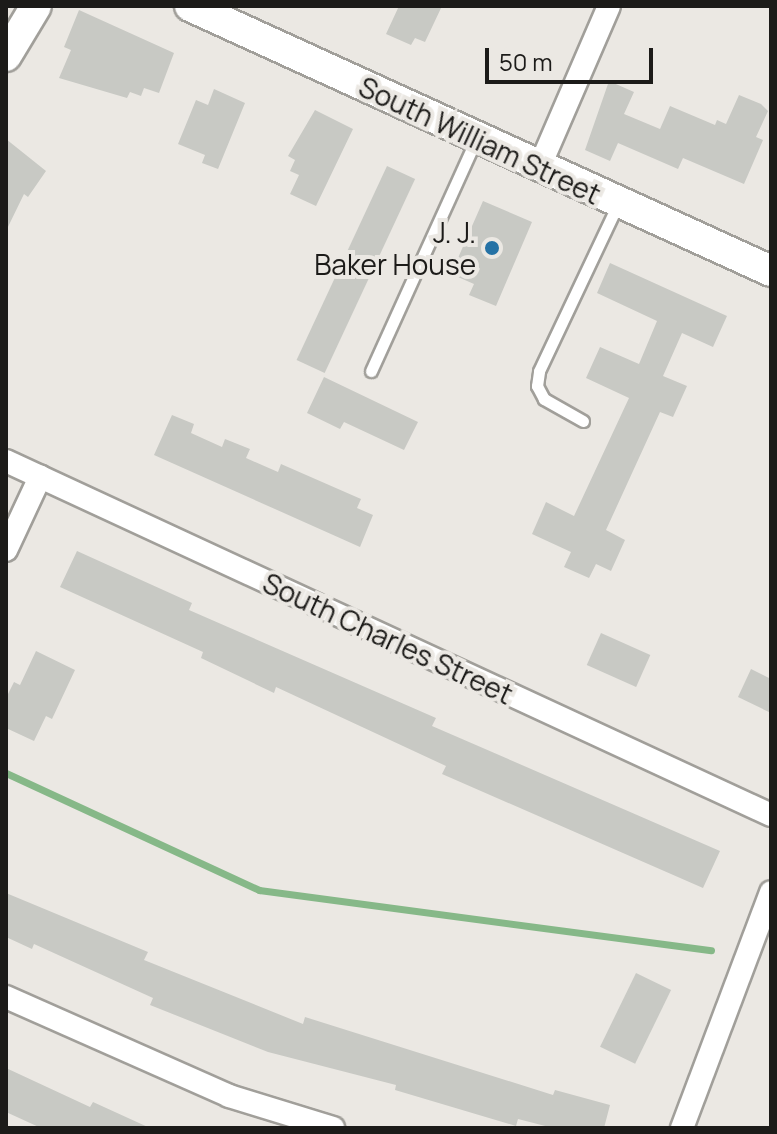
<!DOCTYPE html>
<html>
<head>
<meta charset="utf-8">
<style>
	body { margin:0 }
	#map { position:relative; width:777px; height:1134px; overflow:hidden; background:#ebe8e3; font-family:Manrope,sans-serif }
	div>[style] { position:absolute }
	.stream>* { height:7px; margin:-3.5px; padding:0 3.5px; transform-origin:3.5px; border-radius:3.5px; background:#86b888 }
	.building>* { inset:0; background:#c8c9c4; transform-origin:0 0 }
	.roads { filter:drop-shadow(2px 0 #a19f9a) drop-shadow(-2px 0 #a19f9a) drop-shadow(0 2px #a19f9a) drop-shadow(0 -2px #a19f9a) }
	.lane>* { height:11px; margin:-5.5px; padding:0 5.5px; transform-origin:5.5px; border-radius:5.5px; background:#fff }
	.street>* { height:22px; margin:-11px; padding:0 11px; transform-origin:11px; border-radius:11px; background:#fff }
	.secondary>* { height:30px; margin:-15px; padding:0 15px; transform-origin:15px; border-radius:15px; background:#fff }
	.dots>* { width:22px; height:22px; translate:-50% -50%; box-sizing:border-box; border:4px solid #ebe8e3; border-radius:50% }
	span { translate:-50% -50%; white-space:nowrap; text-align:center; line-height:1.15; -webkit-text-stroke:8px #ebe8e3; paint-order:stroke }
	.street-label { font-size:28px; color:#1c1b19 }
	.poi-label { font-size:28px; color:#1c1b19 }
	.right { translate:-100% -50%; text-align:right }
	.frame { position:absolute; inset:0; border:8px solid #1c1b19; pointer-events:none }
	.scale { position:absolute; left:485px; top:48px; width:168px; height:36px; box-sizing:border-box; border:4px solid #1c1b19; border-top:0; padding-left:10px; font-size:24px; line-height:28px; white-space:nowrap; color:#1c1b19; -webkit-text-stroke:6px #ebe8e3; paint-order:stroke }
</style>
</head>
<body>
<div id="map">
	<div class="stream">
		<div style="left:6px;top:773px;width:279px;rotate:24.8deg"></div>
		<div style="left:259px;top:890px;width:456px;rotate:7.6deg"></div>
	</div>
	<div class="building">
		<div style="clip-path:polygon(399px 6px,442px 6px,425px 42px,415px 38px,411px 45px,386px 34px)"></div>
		<div style="clip-path:polygon(79px 10px,174px 53px,159px 93px,144px 88px,141px 96px,130px 92px,127px 98px,59px 78px,71px 50px,64px 47px)"></div>
		<div style="clip-path:polygon(609px 81px,634px 92px,624px 114px,660px 129px,670px 106px,715px 125px,717px 120px,726px 124px,739px 95px,761px 104px,768px 111px,756px 137px,763px 140px,744px 184px,683px 158px,678px 169px,618px 143px,610px 161px,585px 150px)"></div>
		<div style="clip-path:polygon(214px 89px,245px 103px,218px 169px,202px 163px,205px 155px,178px 144px,196px 100px,208px 105px)"></div>
		<div style="clip-path:polygon(315px 110px,353px 129px,316px 206px,290px 194px,299px 175px,290px 171px,295px 160px,288px 156px)"></div>
		<div style="clip-path:polygon(6px 139px,46px 171px,28px 197px,24px 194px,6px 231px)"></div>
		<div style="left:387px;top:166px;width:31px;height:214px;rotate:25deg"></div>
		<div style="clip-path:polygon(483px 201px,532px 222px,496px 306px,469px 295px,474px 284px,451px 274px)"></div>
		<div style="clip-path:polygon(610px 263px,727px 316px,713px 347px,682px 333px,663px 376px,687px 386px,673px 417px,660px 412px,606px 530px,625px 540px,611px 571px,596px 564px,589px 578px,564px 567px,571px 552px,532px 534px,546px 502px,574px 516px,629px 398px,586px 378px,600px 347px,639px 364px,657px 321px,597px 293px)"></div>
		<div style="clip-path:polygon(324px 377px,418px 422px,404px 450px,344px 422px,340px 429px,307px 413px)"></div>
		<div style="clip-path:polygon(172px 415px,194px 424px,191px 433px,222px 447px,225px 439px,250px 449px,246px 458px,278px 472px,281px 464px,361px 499px,357px 508px,373px 515px,360px 547px,154px 455px)"></div>
		<div style="clip-path:polygon(77px 551px,192px 603px,189px 610px,436px 718px,432px 726px,720px 851px,703px 888px,442px 774px,446px 766px,276px 687px,274px 693px,201px 658px,203px 652px,60px 587px)"></div>
		<div style="left:601px;top:633px;width:54px;height:35px;rotate:24deg"></div>
		<div style="clip-path:polygon(36px 651px,75px 670px,52px 719px,46px 716px,34px 741px,6px 728px,6px 698px,14px 682px,20px 685px)"></div>
		<div style="clip-path:polygon(751px 669px,771px 679px,771px 713px,738px 697px)"></div>
		<div style="clip-path:polygon(6px 893px,148px 952px,144px 960px,303px 1024px,305px 1017px,553px 1095px,555px 1090px,610px 1105px,604px 1128px,553px 1128px,518px 1119px,516px 1126px,395px 1090px,396px 1085px,268px 1052px,150px 1005px,153px 998px,34px 944px,32px 949px,6px 937px)"></div>
		<div style="left:636px;top:973px;width:39px;height:82px;rotate:26deg"></div>
		<div style="clip-path:polygon(6px 1068px,90px 1107px,93px 1102px,150px 1128px,41px 1128px,6px 1112px)"></div>
	</div>
	<div class="roads">
		<div class="lane">
			<div style="left:371px;top:371px;width:255px;rotate:-65.6deg"></div>
			<div style="left:583px;top:421px;width:45px;rotate:-150.6deg"></div>
			<div style="left:544px;top:399px;width:15px;rotate:-118deg"></div>
			<div style="left:537px;top:386px;width:15px;rotate:-82deg"></div>
			<div style="left:539px;top:371px;width:185px;rotate:-64.7deg"></div>
		</div>
		<div class="street">
			<div style="left:539px;top:168px;width:176px;rotate:-66.6deg"></div>
			<div style="left:6px;top:461px;width:843px;rotate:24.83deg"></div>
			<div style="left:6px;top:550px;width:81px;rotate:-65deg"></div>
			<div style="left:6px;top:997px;width:244px;rotate:23.9deg"></div>
			<div style="left:229px;top:1096px;width:109px;rotate:17.1deg"></div>
			<div style="left:682px;top:1128px;width:252px;rotate:-69.3deg"></div>
		</div>
		<div class="secondary">
			<div style="left:190px;top:6px;width:639px;rotate:24.52deg"></div>
			<div style="left:6px;top:56px;width:58px;rotate:-59deg"></div>
		</div>
	</div>
	<div class="dots">
		<div style="left:492px;top:248px;background:#2572a5"></div>
	</div>
	<div class="street-label">
		<span style="left:480px;top:140px;rotate:25deg">South William Street</span>
		<span style="left:388px;top:638px;rotate:25deg">South Charles Street</span>
	</div>
	<div class="poi-label">
		<span class="right" style="left:476px;top:248px">J. J.<br>Baker House</span>
	</div>
	<div class="frame"></div>
	<div class="scale">50 m</div>
</div>
</body>
</html>
